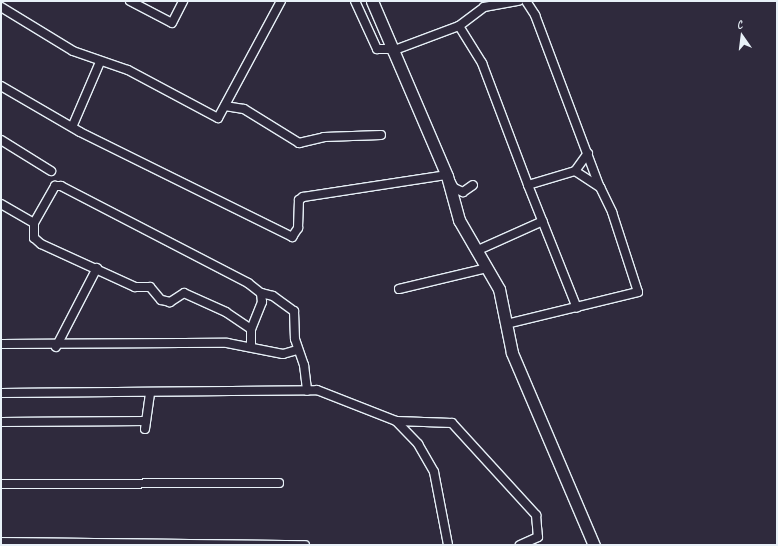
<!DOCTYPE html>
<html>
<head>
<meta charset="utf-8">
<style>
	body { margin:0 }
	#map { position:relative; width:778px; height:546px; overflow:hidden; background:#2f2a3d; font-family:Caveat,sans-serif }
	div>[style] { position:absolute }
	.roads { filter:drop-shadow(1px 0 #e8f1f8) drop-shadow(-1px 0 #e8f1f8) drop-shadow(0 1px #e8f1f8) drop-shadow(0 -1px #e8f1f8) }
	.street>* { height:8px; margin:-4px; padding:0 4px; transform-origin:4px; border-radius:4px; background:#2f2a3d }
	.secondary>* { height:11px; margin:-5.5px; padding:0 5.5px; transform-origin:5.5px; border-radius:5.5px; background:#2f2a3d }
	span { translate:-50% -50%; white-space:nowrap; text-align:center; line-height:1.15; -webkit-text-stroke:3px #2f2a3d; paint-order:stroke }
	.frame { position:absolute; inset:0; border:2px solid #e8f1f8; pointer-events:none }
	.north { position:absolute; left:722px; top:16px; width:40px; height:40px; -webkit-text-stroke:3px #2f2a3d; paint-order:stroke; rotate:346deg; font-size:11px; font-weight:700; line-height:16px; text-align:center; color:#e8f1f8 }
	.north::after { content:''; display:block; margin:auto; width:14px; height:18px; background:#e8f1f8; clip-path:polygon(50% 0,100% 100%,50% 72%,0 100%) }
</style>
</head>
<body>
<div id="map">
	<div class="roads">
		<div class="street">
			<div style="left:130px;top:1px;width:47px;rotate:27.6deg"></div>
			<div style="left:172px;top:23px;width:25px;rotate:-63deg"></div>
			<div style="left:355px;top:1px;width:53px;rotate:65.4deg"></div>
			<div style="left:377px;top:49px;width:15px"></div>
			<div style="left:526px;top:1px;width:17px;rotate:57deg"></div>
			<div style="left:535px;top:15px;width:182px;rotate:69.4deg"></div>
			<div style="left:1px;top:7px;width:84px;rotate:31.4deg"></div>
			<div style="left:73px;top:51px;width:58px;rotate:19.1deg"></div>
			<div style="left:128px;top:70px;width:102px;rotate:28.1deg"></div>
			<div style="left:218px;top:118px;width:133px;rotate:-61.7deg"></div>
			<div style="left:459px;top:26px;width:31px;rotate:-37deg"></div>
			<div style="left:484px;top:7px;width:35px;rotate:-10deg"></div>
			<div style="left:392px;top:51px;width:72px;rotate:-20.5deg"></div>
			<div style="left:459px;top:26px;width:44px;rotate:58.1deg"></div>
			<div style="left:482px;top:63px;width:130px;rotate:69.3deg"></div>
			<div style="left:528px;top:185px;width:49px;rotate:-16.6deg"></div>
			<div style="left:575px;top:171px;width:30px;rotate:33deg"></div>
			<div style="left:600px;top:187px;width:28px;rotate:64deg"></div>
			<div style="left:612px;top:212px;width:84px;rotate:72deg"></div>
			<div style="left:638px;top:292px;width:135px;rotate:166.3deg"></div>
			<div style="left:1px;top:86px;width:91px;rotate:30.2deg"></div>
			<div style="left:80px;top:132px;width:237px;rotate:26.3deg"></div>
			<div style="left:292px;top:237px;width:11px;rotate:-56deg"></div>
			<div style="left:298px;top:228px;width:28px;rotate:-88deg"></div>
			<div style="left:299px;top:200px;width:5px;rotate:-37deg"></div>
			<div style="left:303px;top:197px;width:146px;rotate:-8.7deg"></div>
			<div style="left:447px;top:175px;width:15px;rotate:62deg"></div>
			<div style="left:454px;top:188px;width:10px;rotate:24deg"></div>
			<div style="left:463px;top:192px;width:12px;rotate:-35deg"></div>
			<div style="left:225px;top:106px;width:19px;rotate:9deg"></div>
			<div style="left:244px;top:109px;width:65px;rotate:31.7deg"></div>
			<div style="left:299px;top:143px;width:26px;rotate:-13deg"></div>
			<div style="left:324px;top:137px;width:57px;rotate:-2deg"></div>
			<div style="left:73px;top:125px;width:69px;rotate:-66.8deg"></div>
			<div style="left:1px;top:140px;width:59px;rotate:31.8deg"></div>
			<div style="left:575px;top:171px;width:22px;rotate:-54deg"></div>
			<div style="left:528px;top:185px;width:132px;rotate:68.3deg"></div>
			<div style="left:55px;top:186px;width:6px"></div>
			<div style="left:61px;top:186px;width:211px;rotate:27.4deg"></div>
			<div style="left:248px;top:283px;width:16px;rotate:38deg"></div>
			<div style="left:261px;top:293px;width:9px;rotate:84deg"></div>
			<div style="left:262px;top:302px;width:29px;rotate:112deg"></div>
			<div style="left:251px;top:329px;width:30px;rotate:-146deg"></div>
			<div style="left:226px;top:312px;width:46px;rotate:-155.7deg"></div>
			<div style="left:184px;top:293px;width:17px;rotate:147deg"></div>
			<div style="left:170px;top:302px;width:9px;rotate:-167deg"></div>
			<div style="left:161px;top:300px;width:17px;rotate:-130deg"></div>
			<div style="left:150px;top:287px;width:15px;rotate:180deg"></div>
			<div style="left:135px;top:287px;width:103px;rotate:-155.4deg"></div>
			<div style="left:41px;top:244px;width:9px;rotate:-139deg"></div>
			<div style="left:34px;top:238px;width:15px;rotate:-90deg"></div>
			<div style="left:34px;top:223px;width:43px;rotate:-60.4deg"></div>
			<div style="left:1px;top:204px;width:38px;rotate:30deg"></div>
			<div style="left:476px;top:251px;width:73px;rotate:-24.1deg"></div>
			<div style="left:399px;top:289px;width:90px;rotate:-13.4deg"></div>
			<div style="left:261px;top:293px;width:12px;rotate:14deg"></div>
			<div style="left:273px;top:296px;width:26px;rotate:36deg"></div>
			<div style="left:294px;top:311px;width:28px;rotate:88deg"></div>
			<div style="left:295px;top:339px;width:28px;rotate:71deg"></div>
			<div style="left:304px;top:365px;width:26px;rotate:83deg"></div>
			<div style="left:251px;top:329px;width:18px;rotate:90deg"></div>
			<div style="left:1px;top:344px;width:226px;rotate:-0.3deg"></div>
			<div style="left:227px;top:343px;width:57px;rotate:11.1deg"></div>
			<div style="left:283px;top:354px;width:15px;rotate:-16deg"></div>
			<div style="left:56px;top:347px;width:89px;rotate:-62.6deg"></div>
			<div style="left:1px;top:393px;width:316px;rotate:-0.5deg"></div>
			<div style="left:317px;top:390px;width:85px;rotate:21.4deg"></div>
			<div style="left:396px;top:421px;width:56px;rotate:2deg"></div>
			<div style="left:452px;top:423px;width:125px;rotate:47.6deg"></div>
			<div style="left:536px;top:515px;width:22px;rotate:85deg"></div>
			<div style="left:538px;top:537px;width:20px;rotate:156deg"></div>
			<div style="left:396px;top:421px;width:32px;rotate:46deg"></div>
			<div style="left:418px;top:444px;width:32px;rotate:60deg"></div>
			<div style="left:434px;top:472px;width:74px;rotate:79.1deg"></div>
			<div style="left:1px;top:422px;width:145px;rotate:-0.4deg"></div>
			<div style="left:145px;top:429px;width:36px;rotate:-82deg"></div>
			<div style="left:1px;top:484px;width:278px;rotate:-0.2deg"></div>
			<div style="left:1px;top:542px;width:304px;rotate:0.6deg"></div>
		</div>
		<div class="secondary">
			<div style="left:372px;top:1px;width:190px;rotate:66.8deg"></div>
			<div style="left:447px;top:176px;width:46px;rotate:74.7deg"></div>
			<div style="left:459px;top:220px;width:80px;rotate:59.9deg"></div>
			<div style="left:499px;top:289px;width:65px;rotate:78.5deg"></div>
			<div style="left:512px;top:353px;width:209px;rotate:66.9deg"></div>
		</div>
	</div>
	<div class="frame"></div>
	<div class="north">С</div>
</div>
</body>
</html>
